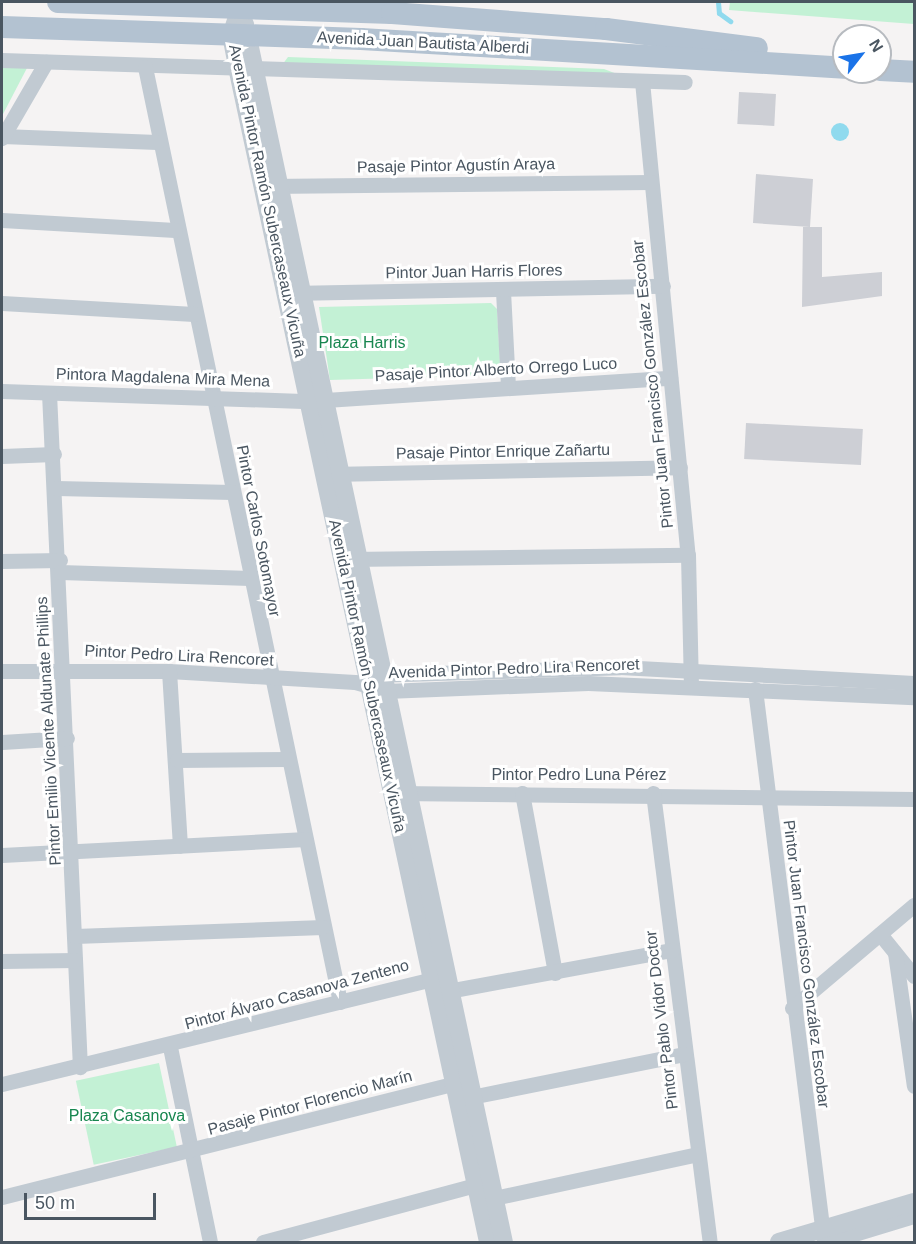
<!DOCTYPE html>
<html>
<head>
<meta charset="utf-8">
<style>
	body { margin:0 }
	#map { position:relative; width:916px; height:1244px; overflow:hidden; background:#f5f3f3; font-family:Arial,sans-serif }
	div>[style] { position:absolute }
	.green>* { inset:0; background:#c3f1d5; transform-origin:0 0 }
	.water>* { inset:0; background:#90daee }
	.round { border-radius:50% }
	.stream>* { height:5px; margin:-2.5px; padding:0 2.5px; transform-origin:2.5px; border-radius:2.5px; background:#90daee }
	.building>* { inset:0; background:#cdcfd5; transform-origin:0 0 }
	.minor>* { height:15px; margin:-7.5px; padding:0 7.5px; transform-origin:7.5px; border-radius:7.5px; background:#c1cad2 }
	.tertiary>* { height:18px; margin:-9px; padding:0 9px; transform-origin:9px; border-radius:9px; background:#c1cad2 }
	.primary>* { height:22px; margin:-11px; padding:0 11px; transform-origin:11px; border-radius:11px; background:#b3c2d1 }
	span { translate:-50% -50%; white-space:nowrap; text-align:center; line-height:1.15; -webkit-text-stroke:6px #fff; paint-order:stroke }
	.street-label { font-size:16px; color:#4a5661 }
	.park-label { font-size:16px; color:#17864f }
	.frame { position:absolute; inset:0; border:3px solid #4a5661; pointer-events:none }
	.north { position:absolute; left:832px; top:24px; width:60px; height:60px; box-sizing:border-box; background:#fff; border:2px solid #b7bbc0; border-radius:50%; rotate:59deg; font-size:16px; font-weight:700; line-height:24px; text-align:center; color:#4a5661 }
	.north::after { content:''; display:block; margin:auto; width:21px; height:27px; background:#1a73e8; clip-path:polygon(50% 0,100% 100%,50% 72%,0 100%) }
	.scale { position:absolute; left:24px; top:1193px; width:132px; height:27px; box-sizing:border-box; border:3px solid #4a5661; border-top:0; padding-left:8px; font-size:18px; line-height:21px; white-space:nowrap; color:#4a5661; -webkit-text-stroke:4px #fff; paint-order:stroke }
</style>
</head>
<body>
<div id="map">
	<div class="green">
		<div style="clip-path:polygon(730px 2px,914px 2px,914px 24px,729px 10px)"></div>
		<div style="clip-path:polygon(288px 57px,604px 69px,617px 74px,282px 65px)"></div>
		<div style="clip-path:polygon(2px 67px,27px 68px,2px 116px)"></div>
		<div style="clip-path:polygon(491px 303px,497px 309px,500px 363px,494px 375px,330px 380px,319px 307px)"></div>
		<div style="left:159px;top:1063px;width:86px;height:85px;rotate:78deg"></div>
	</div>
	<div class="water">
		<div class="round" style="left:831px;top:123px;width:18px;height:18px"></div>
	</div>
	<div class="stream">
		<div style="left:718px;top:2px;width:11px;rotate:85deg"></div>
		<div style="left:719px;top:13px;width:14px;rotate:36deg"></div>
	</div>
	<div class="building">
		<div style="left:739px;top:92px;width:37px;height:32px;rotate:3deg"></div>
		<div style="clip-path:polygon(756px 174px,813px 179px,810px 227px,822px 227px,822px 277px,882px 272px,882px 296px,802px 307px,803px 227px,810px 227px,753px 223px)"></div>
		<div style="left:746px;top:423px;width:117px;height:36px;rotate:3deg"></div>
	</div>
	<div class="minor">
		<div style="left:2px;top:60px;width:683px;rotate:1.84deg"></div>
		<div style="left:145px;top:67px;width:955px;rotate:78.22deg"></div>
		<div style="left:642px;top:81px;width:476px;rotate:84.5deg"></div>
		<div style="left:688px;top:555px;width:130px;rotate:88.7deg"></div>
		<div style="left:2px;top:136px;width:155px;rotate:2.2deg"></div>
		<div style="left:2px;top:138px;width:88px;rotate:-59.9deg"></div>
		<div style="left:268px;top:186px;width:383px;rotate:-0.6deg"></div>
		<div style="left:2px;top:220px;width:173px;rotate:3.3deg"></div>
		<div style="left:503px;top:291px;width:97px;rotate:87deg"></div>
		<div style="left:291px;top:293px;width:372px;rotate:-1.1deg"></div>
		<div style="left:2px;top:303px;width:192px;rotate:3.3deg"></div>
		<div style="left:2px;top:391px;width:308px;rotate:1.9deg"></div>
		<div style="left:310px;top:401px;width:361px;rotate:-3.7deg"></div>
		<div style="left:49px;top:393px;width:675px;rotate:87.37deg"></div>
		<div style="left:2px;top:456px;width:52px;rotate:-2.2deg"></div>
		<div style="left:330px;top:474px;width:350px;rotate:-1.1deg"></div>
		<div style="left:56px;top:488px;width:176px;rotate:1.3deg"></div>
		<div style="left:349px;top:559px;width:339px;rotate:-0.7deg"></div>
		<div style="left:2px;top:561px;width:58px;rotate:-1deg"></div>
		<div style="left:60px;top:572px;width:190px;rotate:1.8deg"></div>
		<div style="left:2px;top:671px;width:167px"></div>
		<div style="left:169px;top:671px;width:186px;rotate:3.4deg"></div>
		<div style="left:355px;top:682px;width:32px;rotate:16deg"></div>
		<div style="left:386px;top:691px;width:202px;rotate:-2.3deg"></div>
		<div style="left:588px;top:683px;width:326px;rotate:2.5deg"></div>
		<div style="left:169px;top:671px;width:175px;rotate:86.4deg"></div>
		<div style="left:372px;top:675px;width:248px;rotate:-1.8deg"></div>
		<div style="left:620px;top:667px;width:294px;rotate:3.1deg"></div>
		<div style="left:755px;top:689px;width:557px;rotate:82.89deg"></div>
		<div style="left:2px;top:742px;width:65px;rotate:-3.5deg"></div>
		<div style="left:177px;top:760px;width:111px;rotate:-0.5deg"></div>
		<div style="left:397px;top:793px;width:517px;rotate:0.66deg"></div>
		<div style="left:522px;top:793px;width:183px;rotate:79.6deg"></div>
		<div style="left:653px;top:793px;width:453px;rotate:82.8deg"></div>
		<div style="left:2px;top:855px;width:304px;rotate:-3deg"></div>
		<div style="left:880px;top:934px;width:54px;rotate:51deg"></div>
		<div style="left:75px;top:936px;width:248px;rotate:-2.1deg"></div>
		<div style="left:895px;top:953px;width:134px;rotate:81.9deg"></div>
		<div style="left:2px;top:961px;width:73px;rotate:-0.8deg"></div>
		<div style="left:792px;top:1008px;width:160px;rotate:-40.2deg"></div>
		<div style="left:170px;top:1047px;width:199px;rotate:78.4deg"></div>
		<div style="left:2px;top:1084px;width:439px;rotate:-13.7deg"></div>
		<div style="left:429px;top:980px;width:22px;rotate:30deg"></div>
		<div style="left:448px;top:991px;width:228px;rotate:-10.4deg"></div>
		<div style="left:2px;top:1197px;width:463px;rotate:-14.1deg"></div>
		<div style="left:451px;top:1084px;width:24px;rotate:33deg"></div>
		<div style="left:471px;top:1097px;width:217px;rotate:-11.4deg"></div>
		<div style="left:263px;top:1242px;width:220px;rotate:-15deg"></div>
		<div style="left:476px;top:1185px;width:22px;rotate:36deg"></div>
		<div style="left:494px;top:1198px;width:208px;rotate:-12.2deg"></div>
	</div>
	<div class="tertiary">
		<div style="left:240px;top:8px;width:28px;rotate:108deg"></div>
		<div style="left:231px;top:35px;width:33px;rotate:79deg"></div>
		<div style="left:237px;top:67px;width:1202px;rotate:77.94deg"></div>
		<div style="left:245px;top:24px;width:1245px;rotate:78deg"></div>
		<div style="left:835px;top:1239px;width:83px;rotate:-16.9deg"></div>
		<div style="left:779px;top:1242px;width:141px;rotate:-16.5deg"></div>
	</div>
	<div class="primary">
		<div style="left:58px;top:2px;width:334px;rotate:1.9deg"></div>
		<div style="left:392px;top:13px;width:215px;rotate:4.3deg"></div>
		<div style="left:606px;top:29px;width:152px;rotate:7.2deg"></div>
		<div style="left:2px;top:27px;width:359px;rotate:1.9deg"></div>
		<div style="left:361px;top:39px;width:484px;rotate:3.4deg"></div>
		<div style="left:880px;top:70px;width:34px;rotate:3deg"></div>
	</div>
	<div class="street-label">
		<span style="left:423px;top:43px;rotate:3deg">Avenida Juan Bautista Alberdi</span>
		<span style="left:456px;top:166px;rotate:-1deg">Pasaje Pintor Agustín Araya</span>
		<span style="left:267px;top:201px;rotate:78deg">Avenida Pintor Ramón Subercaseaux Vicuña</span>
		<span style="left:474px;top:272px;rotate:-1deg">Pintor Juan Harris Flores</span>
		<span style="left:496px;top:370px;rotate:-3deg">Pasaje Pintor Alberto Orrego Luco</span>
		<span style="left:163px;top:378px;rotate:2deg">Pintora Magdalena Mira Mena</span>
		<span style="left:653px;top:384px;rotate:-96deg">Pintor Juan Francisco González Escobar</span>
		<span style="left:503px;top:452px;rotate:-1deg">Pasaje Pintor Enrique Zañartu</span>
		<span style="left:258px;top:531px;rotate:79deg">Pintor Carlos Sotomayor</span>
		<span style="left:179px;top:656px;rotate:3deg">Pintor Pedro Lira Rencoret</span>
		<span style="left:514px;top:669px;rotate:-2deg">Avenida Pintor Pedro Lira Rencoret</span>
		<span style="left:367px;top:676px;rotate:78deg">Avenida Pintor Ramón Subercaseaux Vicuña</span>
		<span style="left:49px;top:731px;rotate:-93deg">Pintor Emilio Vicente Aldunate Phillips</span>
		<span style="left:579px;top:775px">Pintor Pedro Luna Pérez</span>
		<span style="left:806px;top:964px;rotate:83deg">Pintor Juan Francisco González Escobar</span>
		<span style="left:297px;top:995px;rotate:-15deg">Pintor Álvaro Casanova Zenteno</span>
		<span style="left:662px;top:1020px;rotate:-97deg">Pintor Pablo Vidor Doctor</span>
		<span style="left:310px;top:1103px;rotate:-15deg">Pasaje Pintor Florencio Marín</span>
	</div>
	<div class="park-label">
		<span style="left:362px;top:343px">Plaza Harris</span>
		<span style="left:127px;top:1116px">Plaza Casanova</span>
	</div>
	<div class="frame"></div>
	<div class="north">N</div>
	<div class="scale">50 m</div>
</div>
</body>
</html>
